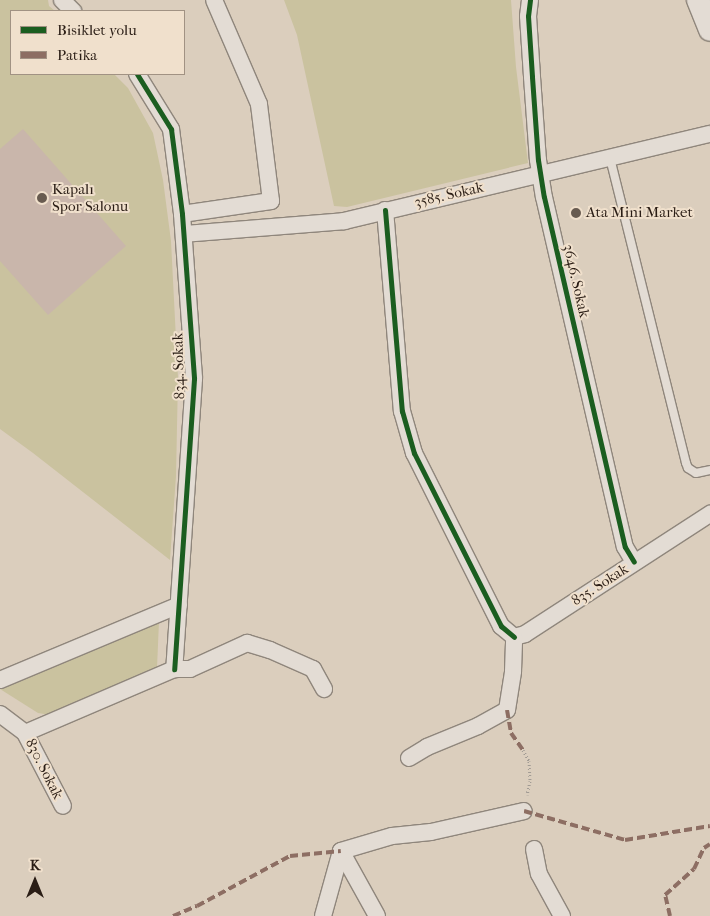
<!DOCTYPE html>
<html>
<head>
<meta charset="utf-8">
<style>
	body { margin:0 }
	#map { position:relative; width:710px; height:916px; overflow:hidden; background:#dbcebd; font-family:"IM FELL French Canon",serif }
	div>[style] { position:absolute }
	.green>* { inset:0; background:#cac29f }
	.building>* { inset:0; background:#c9b6ab }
	.path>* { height:3px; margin-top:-1.5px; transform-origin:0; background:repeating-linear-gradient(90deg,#a19b94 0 1px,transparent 0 3.5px) }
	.roads { filter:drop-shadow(1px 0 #8f867c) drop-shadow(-1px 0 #8f867c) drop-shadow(0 1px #8f867c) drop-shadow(0 -1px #8f867c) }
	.lane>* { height:8px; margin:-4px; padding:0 4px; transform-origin:4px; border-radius:4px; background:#e3dcd4 }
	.street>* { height:16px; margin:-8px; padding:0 8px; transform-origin:8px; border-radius:8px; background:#e3dcd4 }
	.secondary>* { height:22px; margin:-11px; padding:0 11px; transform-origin:11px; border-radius:11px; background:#e3dcd4 }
	.quiet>* { height:4px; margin-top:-2px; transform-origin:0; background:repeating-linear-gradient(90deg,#8d6e63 0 8px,transparent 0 12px) }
	.cycleway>* { height:5px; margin:-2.5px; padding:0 2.5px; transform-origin:2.5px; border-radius:2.5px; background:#1b5e20 }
	.dots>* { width:14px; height:14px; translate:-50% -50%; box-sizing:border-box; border:2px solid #f0e0cc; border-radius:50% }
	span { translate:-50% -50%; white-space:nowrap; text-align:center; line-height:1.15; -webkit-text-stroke:4px #f0e0cc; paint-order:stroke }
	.poi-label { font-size:15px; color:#2a1d15 }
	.left { translate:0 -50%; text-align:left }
	.street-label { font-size:15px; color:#2a1d15 }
	.legend { position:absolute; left:10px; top:10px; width:175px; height:65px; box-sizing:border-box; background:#f0e0cc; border:1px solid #a19283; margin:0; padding:6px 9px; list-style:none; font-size:15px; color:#2a1d15 }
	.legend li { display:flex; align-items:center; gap:10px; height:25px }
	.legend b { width:25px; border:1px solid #a19283 }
	.north { position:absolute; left:10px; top:856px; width:50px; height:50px; -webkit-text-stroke:4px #f0e0cc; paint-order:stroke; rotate:0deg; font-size:14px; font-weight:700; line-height:20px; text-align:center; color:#2a1d15 }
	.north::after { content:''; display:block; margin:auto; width:18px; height:22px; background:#2a1d15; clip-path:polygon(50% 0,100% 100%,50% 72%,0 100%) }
</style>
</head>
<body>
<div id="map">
	<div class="green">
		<div style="clip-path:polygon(0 0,48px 0,49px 6px,55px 11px,11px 11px,11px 74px,114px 74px,128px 88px,153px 133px,163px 180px,171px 241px,178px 378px,176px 476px,170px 560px,33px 453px,0 429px)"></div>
		<div style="clip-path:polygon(284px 0,511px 0,516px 67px,528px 163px,347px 207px,334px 206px,297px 35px)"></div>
		<div style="clip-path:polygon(159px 621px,157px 668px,50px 715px,38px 713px,0 689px,0 687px)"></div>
	</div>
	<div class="building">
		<div style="clip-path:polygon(23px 129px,126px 246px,48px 315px,0 261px,0 149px)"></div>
	</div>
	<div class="path">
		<div style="left:523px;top:750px;width:13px;rotate:61deg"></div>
		<div style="left:529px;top:761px;width:20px;rotate:87deg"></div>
		<div style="left:530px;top:781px;width:14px;rotate:102deg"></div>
	</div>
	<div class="roads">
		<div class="lane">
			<div style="left:610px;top:158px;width:314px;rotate:76deg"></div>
			<div style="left:686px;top:463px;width:5px;rotate:68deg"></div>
			<div style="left:688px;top:468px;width:9px;rotate:32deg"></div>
			<div style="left:696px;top:473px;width:14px;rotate:-12deg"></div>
		</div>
		<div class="street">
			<div style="left:62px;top:0;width:16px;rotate:45deg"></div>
			<div style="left:530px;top:0;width:16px;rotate:97deg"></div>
			<div style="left:528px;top:16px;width:61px;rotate:86.2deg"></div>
			<div style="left:532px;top:77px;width:83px;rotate:85.9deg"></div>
			<div style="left:538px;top:160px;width:37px;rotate:81deg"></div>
			<div style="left:544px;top:197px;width:359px;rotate:77deg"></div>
			<div style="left:625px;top:547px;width:17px;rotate:59deg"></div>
			<div style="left:137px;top:74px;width:65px;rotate:58.3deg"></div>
			<div style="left:171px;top:129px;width:86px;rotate:82.6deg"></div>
			<div style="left:182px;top:214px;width:165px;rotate:85.8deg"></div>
			<div style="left:194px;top:379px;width:291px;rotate:93.9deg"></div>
			<div style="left:385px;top:210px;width:202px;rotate:85.2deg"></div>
			<div style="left:402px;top:411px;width:44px;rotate:74.1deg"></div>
			<div style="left:414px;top:453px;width:194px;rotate:63.3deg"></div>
			<div style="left:501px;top:626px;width:17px;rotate:40deg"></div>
			<div style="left:182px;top:214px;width:90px;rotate:-8.3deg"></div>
			<div style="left:271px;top:201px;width:98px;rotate:-97.1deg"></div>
			<div style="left:259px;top:104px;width:113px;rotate:-113.4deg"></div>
			<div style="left:184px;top:234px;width:161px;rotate:-4.6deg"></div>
			<div style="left:344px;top:221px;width:376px;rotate:-13.4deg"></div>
			<div style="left:514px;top:637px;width:11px;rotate:-15deg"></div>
			<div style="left:525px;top:634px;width:221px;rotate:-33deg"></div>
			<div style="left:0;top:680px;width:194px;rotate:-22.7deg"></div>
			<div style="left:0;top:714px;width:31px;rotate:37deg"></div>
			<div style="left:25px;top:733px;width:82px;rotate:62.5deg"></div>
			<div style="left:25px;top:733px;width:162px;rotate:-23.2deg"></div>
			<div style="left:174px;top:669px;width:16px"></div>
			<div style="left:190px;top:669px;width:63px;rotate:-24.5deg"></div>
			<div style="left:247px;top:643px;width:24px;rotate:17deg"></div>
			<div style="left:270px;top:650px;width:47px;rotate:23.8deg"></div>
			<div style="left:313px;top:669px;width:23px;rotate:61deg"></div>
			<div style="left:409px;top:758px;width:21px;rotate:-31deg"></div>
			<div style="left:427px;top:747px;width:55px;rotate:-22.4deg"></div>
			<div style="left:478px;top:726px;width:33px;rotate:-29deg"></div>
			<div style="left:507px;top:710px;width:39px;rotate:-81deg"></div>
			<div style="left:513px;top:671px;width:34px;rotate:-88deg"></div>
			<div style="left:534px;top:849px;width:25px;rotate:79deg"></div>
			<div style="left:539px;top:874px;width:48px;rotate:61.3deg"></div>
			<div style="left:341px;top:851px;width:74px;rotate:61deg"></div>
			<div style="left:323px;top:916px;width:67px;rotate:-74.5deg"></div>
			<div style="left:341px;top:851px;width:53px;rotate:-16.4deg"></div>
			<div style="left:392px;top:836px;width:39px;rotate:-6deg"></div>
			<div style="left:431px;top:832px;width:95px;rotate:-12.7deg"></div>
		</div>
		<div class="secondary">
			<div style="left:698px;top:0;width:32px;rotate:68deg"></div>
		</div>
	</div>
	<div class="quiet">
		<div style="left:507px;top:710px;width:23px;rotate:80deg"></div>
		<div style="left:511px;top:733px;width:21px;rotate:55deg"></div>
		<div style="left:524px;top:811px;width:105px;rotate:16deg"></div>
		<div style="left:625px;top:840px;width:86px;rotate:-9.4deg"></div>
		<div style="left:173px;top:916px;width:26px;rotate:-23deg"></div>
		<div style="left:197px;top:906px;width:106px;rotate:-28.3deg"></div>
		<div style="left:290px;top:856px;width:51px;rotate:-5.6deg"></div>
		<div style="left:670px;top:916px;width:22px;rotate:-103deg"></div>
		<div style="left:665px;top:895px;width:39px;rotate:-42deg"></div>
		<div style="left:694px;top:869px;width:23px;rotate:-65deg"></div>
		<div style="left:704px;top:848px;width:7px;rotate:-34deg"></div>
	</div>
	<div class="cycleway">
		<div style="left:530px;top:0;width:16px;rotate:97deg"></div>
		<div style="left:528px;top:16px;width:61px;rotate:86.2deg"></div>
		<div style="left:532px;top:77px;width:83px;rotate:85.9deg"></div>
		<div style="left:538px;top:160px;width:37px;rotate:81deg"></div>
		<div style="left:544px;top:197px;width:359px;rotate:77deg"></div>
		<div style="left:625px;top:547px;width:17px;rotate:59deg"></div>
		<div style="left:137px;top:74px;width:65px;rotate:58.3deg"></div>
		<div style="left:171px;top:129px;width:86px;rotate:82.6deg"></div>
		<div style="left:182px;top:214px;width:165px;rotate:85.8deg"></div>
		<div style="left:194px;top:379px;width:291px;rotate:93.9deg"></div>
		<div style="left:385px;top:210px;width:202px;rotate:85.2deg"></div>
		<div style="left:402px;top:411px;width:44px;rotate:74.1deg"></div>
		<div style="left:414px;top:453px;width:194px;rotate:63.3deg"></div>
		<div style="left:501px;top:626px;width:17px;rotate:40deg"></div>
	</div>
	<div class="dots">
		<div style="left:42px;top:198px;background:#685b50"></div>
		<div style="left:576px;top:213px;background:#685b50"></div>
	</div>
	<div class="poi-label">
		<span class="left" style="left:52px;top:198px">Kapalı<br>Spor Salonu</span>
		<span class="left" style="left:586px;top:213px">Ata Mini Market</span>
	</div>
	<div class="street-label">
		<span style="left:449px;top:195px;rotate:-13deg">3585. Sokak</span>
		<span style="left:576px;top:281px;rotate:77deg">3646. Sokak</span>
		<span style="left:179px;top:366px;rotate:-92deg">834. Sokak</span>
		<span style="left:600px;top:585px;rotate:-33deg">835. Sokak</span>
		<span style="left:44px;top:769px;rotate:63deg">830. Sokak</span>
	</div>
	<ul class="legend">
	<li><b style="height:6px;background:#1b5e20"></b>Bisiklet yolu</li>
	<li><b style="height:6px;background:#8d6e63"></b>Patika</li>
	</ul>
	<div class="north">K</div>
</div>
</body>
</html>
